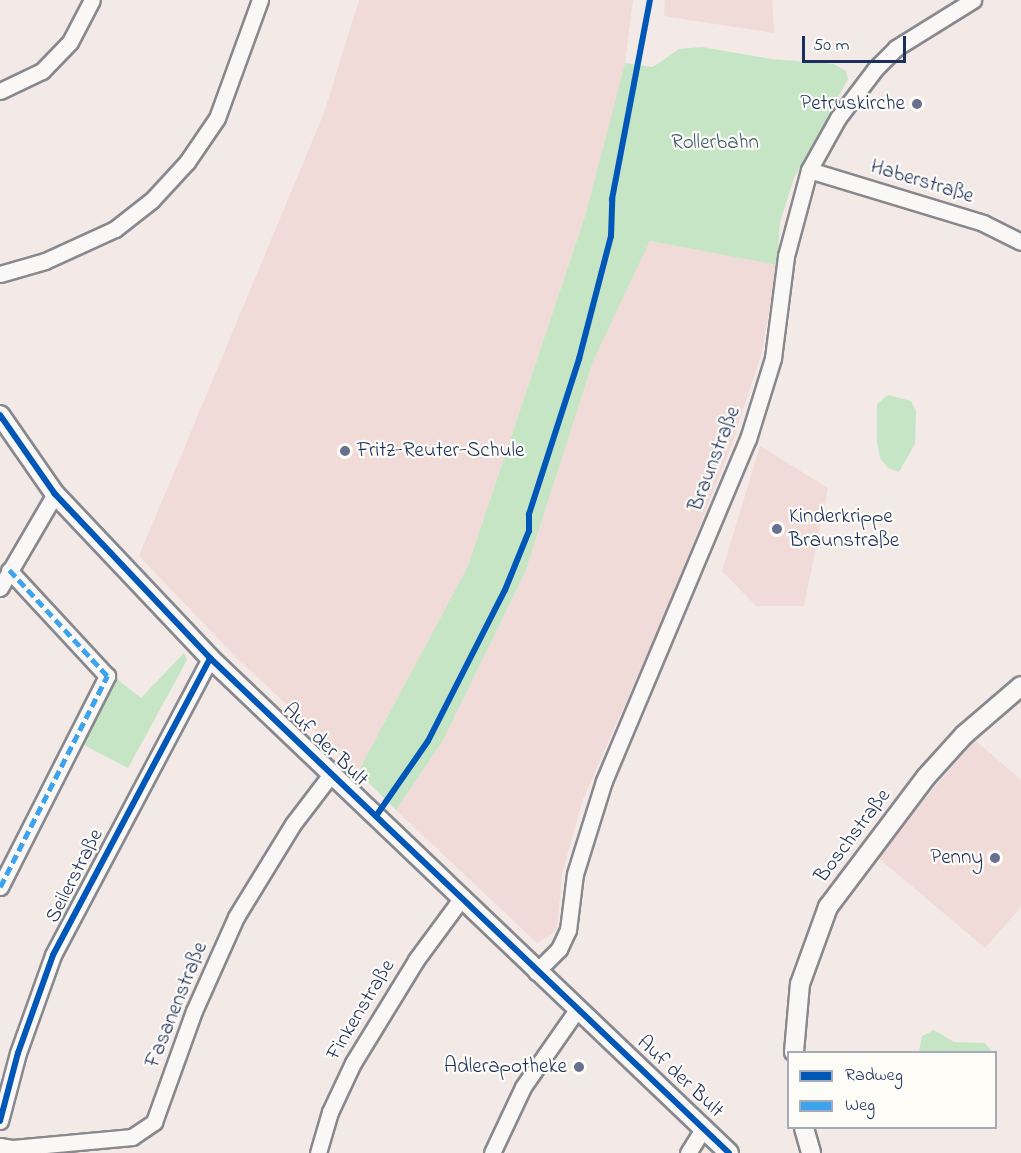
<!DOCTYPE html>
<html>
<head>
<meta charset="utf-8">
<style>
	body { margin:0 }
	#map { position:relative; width:1021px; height:1153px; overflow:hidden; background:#f3e9e6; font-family:"Indie Flower",sans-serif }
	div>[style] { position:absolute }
	.built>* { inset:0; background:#f0dbd8 }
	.green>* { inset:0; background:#c6e5c5 }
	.roads { filter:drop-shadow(2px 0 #88888f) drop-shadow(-2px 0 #88888f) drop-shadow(0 2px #88888f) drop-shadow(0 -2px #88888f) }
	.minor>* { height:15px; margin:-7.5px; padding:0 7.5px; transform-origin:7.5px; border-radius:7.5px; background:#faf8f6 }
	.tertiary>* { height:18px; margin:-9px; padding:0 9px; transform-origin:9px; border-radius:9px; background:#faf8f6 }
	.quiet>* { height:4.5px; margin-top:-2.25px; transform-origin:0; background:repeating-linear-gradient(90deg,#3da3ed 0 9px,transparent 0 13.5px) }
	.cycleway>* { height:6px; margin:-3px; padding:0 3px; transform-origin:3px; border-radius:3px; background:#0057b8 }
	.dots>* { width:16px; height:16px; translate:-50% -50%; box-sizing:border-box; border:3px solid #fdfcf7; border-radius:50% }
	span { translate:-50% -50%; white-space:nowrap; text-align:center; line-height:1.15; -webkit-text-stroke:4.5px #fdfcf7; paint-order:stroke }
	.poi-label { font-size:21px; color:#1b2f5e }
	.right { translate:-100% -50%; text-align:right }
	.left { translate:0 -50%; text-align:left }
	.park-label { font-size:21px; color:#3d5c71 }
	.street-label { font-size:21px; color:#1b2f5e }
	.legend { position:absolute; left:787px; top:1051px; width:210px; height:78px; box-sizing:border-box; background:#fdfcf7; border:2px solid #a3aaba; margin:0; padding:8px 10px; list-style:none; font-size:18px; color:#1b2f5e }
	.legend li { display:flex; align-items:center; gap:12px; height:30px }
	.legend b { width:30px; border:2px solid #a3aaba }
	.scale { position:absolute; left:802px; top:36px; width:104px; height:27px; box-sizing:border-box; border:3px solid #1b2f5e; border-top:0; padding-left:8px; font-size:18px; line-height:21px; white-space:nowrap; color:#1b2f5e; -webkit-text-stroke:4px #fdfcf7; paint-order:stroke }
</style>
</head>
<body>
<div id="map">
	<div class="built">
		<div style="clip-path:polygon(359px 0,633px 0,625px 63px,586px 213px,468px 566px,358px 772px,232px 653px,139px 556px,324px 113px)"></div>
		<div style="clip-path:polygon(665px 0,772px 0,774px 33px,664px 16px)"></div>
		<div style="clip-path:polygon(650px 241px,777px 265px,762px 352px,731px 447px,664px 616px,583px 799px,562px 874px,557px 930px,537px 943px,396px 810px,442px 742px,525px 573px,593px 360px)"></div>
		<div style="clip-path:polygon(760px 446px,828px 488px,804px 606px,756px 606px,722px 571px)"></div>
		<div style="clip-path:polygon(975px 740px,1021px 780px,1021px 907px,985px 948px,876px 856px)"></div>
	</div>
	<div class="green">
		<div style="clip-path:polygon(702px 47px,771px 59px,834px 64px,846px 71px,848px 79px,794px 178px,780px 222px,777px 265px,650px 241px,593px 361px,525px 573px,442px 742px,396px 810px,358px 772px,468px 566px,586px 213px,625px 63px,653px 67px,679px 49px)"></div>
		<div style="clip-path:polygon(888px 395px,911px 401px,916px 411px,915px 444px,899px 472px,888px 468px,880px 458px,877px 442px,877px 404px)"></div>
		<div style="clip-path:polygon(184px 653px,187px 660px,128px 768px,82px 744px,117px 679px,141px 698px)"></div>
		<div style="clip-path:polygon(934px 1030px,954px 1042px,985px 1043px,992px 1052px,919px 1052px,922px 1036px)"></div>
	</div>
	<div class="roads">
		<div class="minor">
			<div style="left:0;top:91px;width:47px;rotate:-25.5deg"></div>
			<div style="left:42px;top:71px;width:40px;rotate:-46deg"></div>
			<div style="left:70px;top:42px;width:47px;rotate:-62.4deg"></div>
			<div style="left:809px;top:170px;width:182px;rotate:16.9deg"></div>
			<div style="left:983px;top:223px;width:42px;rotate:26.6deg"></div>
			<div style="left:0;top:274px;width:47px;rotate:-16.1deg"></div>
			<div style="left:45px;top:261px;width:77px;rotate:-24.6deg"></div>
			<div style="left:115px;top:229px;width:47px;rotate:-38.1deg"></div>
			<div style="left:152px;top:200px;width:52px;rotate:-47.4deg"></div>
			<div style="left:187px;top:162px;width:53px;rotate:-55.7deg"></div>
			<div style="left:217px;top:118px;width:126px;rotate:-70deg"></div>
			<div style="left:0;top:588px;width:109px;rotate:-59.7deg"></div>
			<div style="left:0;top:887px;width:237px;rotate:-63.1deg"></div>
			<div style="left:107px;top:676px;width:144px;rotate:-132.8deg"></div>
			<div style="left:536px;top:972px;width:33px;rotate:-45deg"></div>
			<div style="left:559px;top:949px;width:21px;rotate:-65deg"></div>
			<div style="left:568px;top:930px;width:56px;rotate:-82.9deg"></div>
			<div style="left:575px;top:874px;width:97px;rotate:-72.7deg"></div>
			<div style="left:604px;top:781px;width:371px;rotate:-67.2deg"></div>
			<div style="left:748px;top:439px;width:85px;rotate:-72.8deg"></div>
			<div style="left:773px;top:358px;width:103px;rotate:-82.7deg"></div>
			<div style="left:786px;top:256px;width:89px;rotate:-75deg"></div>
			<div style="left:809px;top:170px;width:60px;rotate:-60.9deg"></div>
			<div style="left:838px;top:118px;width:63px;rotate:-52.8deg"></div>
			<div style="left:876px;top:68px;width:28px;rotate:-45deg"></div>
			<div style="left:896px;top:48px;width:91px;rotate:-31.9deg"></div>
			<div style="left:0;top:1121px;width:70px;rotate:-75.2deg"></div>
			<div style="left:18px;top:1053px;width:104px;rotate:-70.3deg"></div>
			<div style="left:53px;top:955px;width:336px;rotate:-62.1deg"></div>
			<div style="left:0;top:1146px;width:13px;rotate:9deg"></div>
			<div style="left:13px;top:1148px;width:120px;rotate:-5.3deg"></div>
			<div style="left:132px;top:1137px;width:27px;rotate:-34deg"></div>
			<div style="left:154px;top:1122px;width:118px;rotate:-70.2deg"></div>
			<div style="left:194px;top:1011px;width:103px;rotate:-65.9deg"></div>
			<div style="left:236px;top:917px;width:109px;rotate:-58.5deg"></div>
			<div style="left:293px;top:824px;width:64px;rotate:-52.6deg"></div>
			<div style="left:318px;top:1153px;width:43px;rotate:-73.7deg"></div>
			<div style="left:330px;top:1112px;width:54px;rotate:-64.9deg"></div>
			<div style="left:353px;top:1063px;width:121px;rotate:-58.5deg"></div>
			<div style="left:416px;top:960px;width:76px;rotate:-53.6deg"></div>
			<div style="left:492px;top:1153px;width:73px;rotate:-64.8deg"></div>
			<div style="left:523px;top:1087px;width:93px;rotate:-55.1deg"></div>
			<div style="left:688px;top:1153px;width:28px;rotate:-58deg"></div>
		</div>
		<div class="tertiary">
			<div style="left:0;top:415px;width:96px;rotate:55.2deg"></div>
			<div style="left:55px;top:494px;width:226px;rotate:46.6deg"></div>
			<div style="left:210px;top:658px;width:717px;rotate:43.64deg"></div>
			<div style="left:794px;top:1052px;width:68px;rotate:-85deg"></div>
			<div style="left:800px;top:984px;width:82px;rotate:-70deg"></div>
			<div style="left:828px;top:907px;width:163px;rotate:-53deg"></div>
			<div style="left:926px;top:777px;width:57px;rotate:-47.9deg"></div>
			<div style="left:964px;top:735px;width:75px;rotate:-40.7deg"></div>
			<div style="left:804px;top:1128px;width:26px;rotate:74deg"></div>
		</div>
	</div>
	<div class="quiet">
		<div style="left:0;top:887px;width:237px;rotate:-63.1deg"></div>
		<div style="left:107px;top:676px;width:144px;rotate:-132.8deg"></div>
	</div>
	<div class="cycleway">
		<div style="left:0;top:415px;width:96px;rotate:55.2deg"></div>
		<div style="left:55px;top:494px;width:226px;rotate:46.6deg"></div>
		<div style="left:210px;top:658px;width:717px;rotate:43.64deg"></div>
		<div style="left:376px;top:816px;width:91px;rotate:-55.3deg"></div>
		<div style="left:428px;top:741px;width:169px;rotate:-63deg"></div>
		<div style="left:505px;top:590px;width:64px;rotate:-67.9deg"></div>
		<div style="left:529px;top:531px;width:17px;rotate:-90deg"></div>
		<div style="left:529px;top:514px;width:163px;rotate:-72.1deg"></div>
		<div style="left:579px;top:359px;width:127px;rotate:-75.4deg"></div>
		<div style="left:611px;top:236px;width:37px;rotate:-88deg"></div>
		<div style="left:612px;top:199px;width:203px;rotate:-79.2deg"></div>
		<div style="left:0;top:1121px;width:70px;rotate:-75.2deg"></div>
		<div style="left:18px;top:1053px;width:104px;rotate:-70.3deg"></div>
		<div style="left:53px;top:955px;width:336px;rotate:-62.1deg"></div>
	</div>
	<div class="dots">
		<div style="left:917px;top:104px;background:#67708e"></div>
		<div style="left:345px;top:451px;background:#67708e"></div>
		<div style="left:777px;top:529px;background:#67708e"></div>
		<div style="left:995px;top:858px;background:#67708e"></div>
		<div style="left:579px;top:1067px;background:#67708e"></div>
	</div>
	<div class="poi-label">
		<span class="right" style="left:905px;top:104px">Petruskirche</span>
		<span class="left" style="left:357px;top:451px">Fritz-Reuter-Schule</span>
		<span class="left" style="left:789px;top:529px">Kinderkrippe<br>Braunstraße</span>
		<span class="right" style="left:983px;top:858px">Penny</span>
		<span class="right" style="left:567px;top:1067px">Adlerapotheke</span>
	</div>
	<div class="park-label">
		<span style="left:715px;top:143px">Rollerbahn</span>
	</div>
	<div class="street-label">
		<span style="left:922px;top:182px;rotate:17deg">Haberstraße</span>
		<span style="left:715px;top:459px;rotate:-69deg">Braunstraße</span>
		<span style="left:325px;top:745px;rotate:44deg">Auf der Bult</span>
		<span style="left:853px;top:836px;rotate:-53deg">Boschstraße</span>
		<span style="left:75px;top:876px;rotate:-63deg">Seilerstraße</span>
		<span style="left:177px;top:1005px;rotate:-68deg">Fasanenstraße</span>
		<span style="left:361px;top:1010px;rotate:-59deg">Finkenstraße</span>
		<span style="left:680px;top:1077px;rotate:43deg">Auf der Bult</span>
	</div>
	<ul class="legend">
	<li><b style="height:8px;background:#0057b8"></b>Radweg</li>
	<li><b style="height:8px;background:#3da3ed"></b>Weg</li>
	</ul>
	<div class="scale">50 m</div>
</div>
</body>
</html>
